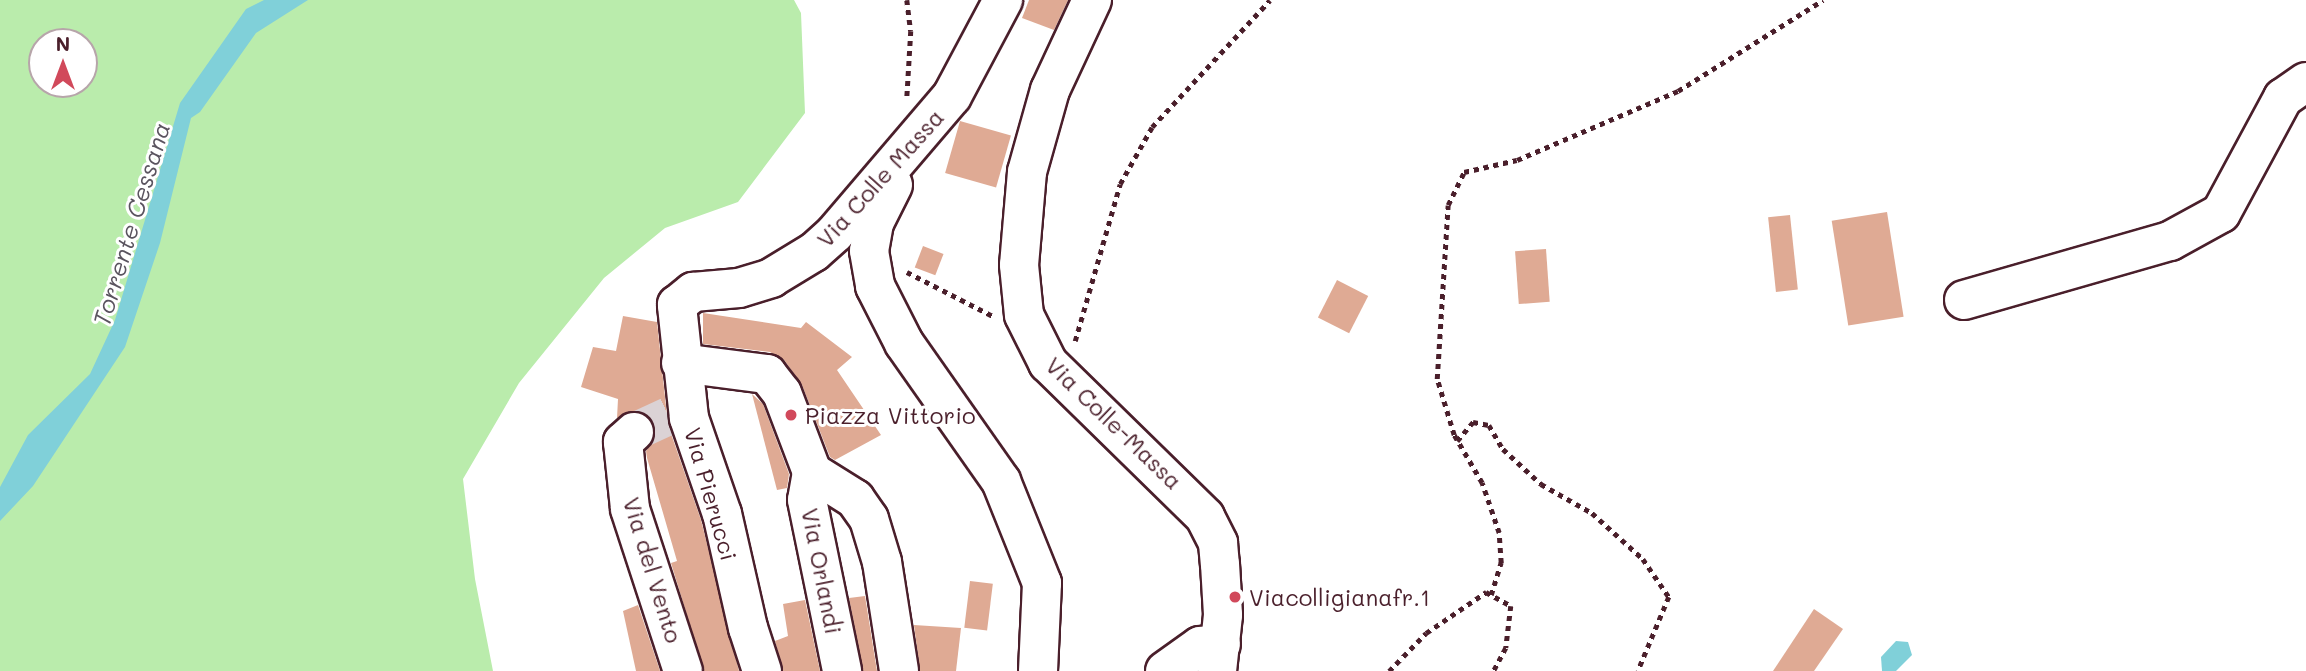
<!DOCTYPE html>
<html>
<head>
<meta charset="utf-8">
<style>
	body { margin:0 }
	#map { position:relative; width:2306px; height:671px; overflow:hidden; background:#fff; font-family:Mali,sans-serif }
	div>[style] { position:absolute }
	.green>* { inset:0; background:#baecac }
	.water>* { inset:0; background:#80d0d9 }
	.building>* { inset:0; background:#dfaa94; transform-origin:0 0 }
	.minor-tunnel>* { height:38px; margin-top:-19px; transform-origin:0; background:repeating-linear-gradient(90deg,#dbd2d5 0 38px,transparent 0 57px) }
	.path>* { height:4.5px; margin-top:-2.25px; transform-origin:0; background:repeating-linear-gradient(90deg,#4a1f2b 0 5px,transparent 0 10px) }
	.roads { filter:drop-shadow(2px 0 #4a1f2b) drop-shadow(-2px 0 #4a1f2b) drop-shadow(0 2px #4a1f2b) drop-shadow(0 -2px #4a1f2b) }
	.minor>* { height:38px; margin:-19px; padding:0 19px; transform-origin:19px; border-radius:19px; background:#fff }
	.dots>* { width:19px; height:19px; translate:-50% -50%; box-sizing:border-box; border:4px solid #fff; border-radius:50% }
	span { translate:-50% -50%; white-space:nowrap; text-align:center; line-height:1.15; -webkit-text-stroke:6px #fff; paint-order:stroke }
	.street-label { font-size:23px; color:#4a1f2b }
	.poi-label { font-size:23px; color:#4a1f2b }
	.left { translate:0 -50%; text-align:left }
	.water-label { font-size:24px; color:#5a545f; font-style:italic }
	.north { position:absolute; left:28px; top:28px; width:70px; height:70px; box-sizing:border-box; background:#fff; border:2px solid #b7a5aa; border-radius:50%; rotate:0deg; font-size:19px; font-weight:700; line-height:28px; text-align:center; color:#4a1f2b }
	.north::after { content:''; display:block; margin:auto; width:24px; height:32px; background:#d1495b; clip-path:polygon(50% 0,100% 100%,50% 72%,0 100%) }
</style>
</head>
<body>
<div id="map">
	<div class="green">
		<div style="clip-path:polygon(evenodd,0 0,794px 0,801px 13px,805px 113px,738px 202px,665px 228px,604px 278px,519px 383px,463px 479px,475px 579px,493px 671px,0 671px,0 0,42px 42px,84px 42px,84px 84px,42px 84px,42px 42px)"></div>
	</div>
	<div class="water">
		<div style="clip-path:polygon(264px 0,308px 0,256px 33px,200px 112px,191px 118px,160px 243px,125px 347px,33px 486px,0 521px,0 487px,28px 435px,90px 374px,115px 320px,180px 103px,246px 9px)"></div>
		<div style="clip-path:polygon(1896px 641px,1908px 642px,1912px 655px,1896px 671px,1882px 671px,1881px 657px)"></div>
	</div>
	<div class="building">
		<div style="clip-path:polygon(1029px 0,1068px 0,1054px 30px,1022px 18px)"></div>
		<div style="left:960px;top:121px;width:53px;height:54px;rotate:16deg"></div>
		<div style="left:1887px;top:212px;width:106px;height:56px;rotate:81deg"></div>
		<div style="left:1790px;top:215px;width:75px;height:22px;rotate:84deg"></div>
		<div style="left:923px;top:246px;width:22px;height:23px;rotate:21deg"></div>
		<div style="left:1546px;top:249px;width:53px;height:31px;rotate:86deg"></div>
		<div style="left:1337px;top:280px;width:35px;height:42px;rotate:27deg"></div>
		<div style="clip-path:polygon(703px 313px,801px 328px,806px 322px,852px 357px,837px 370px,881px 435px,835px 460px,830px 457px,802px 385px,784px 360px,770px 352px,703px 344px)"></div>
		<div style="clip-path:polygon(623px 316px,657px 322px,668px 425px,701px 520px,739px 671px,704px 671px,671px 563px,677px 561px,647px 458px,646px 451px,655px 438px,651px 418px,630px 411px,617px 418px,618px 399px,581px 387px,593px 347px,616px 351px)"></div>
		<div style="clip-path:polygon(752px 394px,763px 404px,789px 474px,787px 488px,777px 490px)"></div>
		<div style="left:970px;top:581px;width:23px;height:47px;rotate:7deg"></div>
		<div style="clip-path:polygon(865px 596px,877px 671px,863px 671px,849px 598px)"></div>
		<div style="clip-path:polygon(805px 600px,820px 671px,783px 671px,775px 641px,788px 636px,783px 604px)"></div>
		<div style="clip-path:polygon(638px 605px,660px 671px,636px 671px,623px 611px)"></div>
		<div style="clip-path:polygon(1814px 609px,1843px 629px,1814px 671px,1773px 671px)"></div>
		<div style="clip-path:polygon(914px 625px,961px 628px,956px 671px,920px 671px)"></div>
	</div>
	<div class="minor-tunnel">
		<div style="left:634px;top:432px;width:43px;rotate:-24.8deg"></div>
	</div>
	<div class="path">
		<div style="left:907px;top:0;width:31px;rotate:83deg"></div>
		<div style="left:911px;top:31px;width:67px;rotate:93.4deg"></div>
		<div style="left:907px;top:272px;width:97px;rotate:27.1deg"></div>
		<div style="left:1075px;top:341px;width:163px;rotate:-74deg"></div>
		<div style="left:1120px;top:184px;width:65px;rotate:-60.7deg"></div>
		<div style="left:1152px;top:127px;width:173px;rotate:-47.1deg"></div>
		<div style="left:1457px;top:441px;width:25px;rotate:-50deg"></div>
		<div style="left:1473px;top:422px;width:16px;rotate:11deg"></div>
		<div style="left:1489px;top:425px;width:28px;rotate:60deg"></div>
		<div style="left:1503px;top:449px;width:52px;rotate:42.6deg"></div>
		<div style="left:1541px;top:484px;width:59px;rotate:29.6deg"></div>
		<div style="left:1592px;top:513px;width:69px;rotate:42deg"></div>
		<div style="left:1643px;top:559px;width:46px;rotate:55.6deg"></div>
		<div style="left:1669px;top:597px;width:80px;rotate:112.7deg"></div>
		<div style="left:1491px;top:595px;width:34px;rotate:-73deg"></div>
		<div style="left:1501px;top:563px;width:30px;rotate:-94deg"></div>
		<div style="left:1499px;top:533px;width:53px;rotate:-108.8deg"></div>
		<div style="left:1482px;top:483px;width:56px;rotate:-120.3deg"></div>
		<div style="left:1454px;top:435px;width:59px;rotate:-106.9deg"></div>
		<div style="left:1437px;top:379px;width:174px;rotate:-86.4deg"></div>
		<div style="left:1448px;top:205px;width:37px;rotate:-64deg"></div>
		<div style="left:1464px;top:172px;width:54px;rotate:-12.8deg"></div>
		<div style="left:1517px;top:160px;width:175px;rotate:-23.2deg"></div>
		<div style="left:1678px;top:91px;width:171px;rotate:-32.1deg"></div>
		<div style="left:1389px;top:671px;width:53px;rotate:-45.8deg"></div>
		<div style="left:1426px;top:633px;width:73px;rotate:-34.3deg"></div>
		<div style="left:1486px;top:592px;width:29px;rotate:29deg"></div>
		<div style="left:1511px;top:606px;width:42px;rotate:96.8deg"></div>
		<div style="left:1506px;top:648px;width:26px;rotate:118deg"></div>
	</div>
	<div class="roads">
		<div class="minor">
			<div style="left:1092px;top:0;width:99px;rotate:115deg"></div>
			<div style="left:1050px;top:90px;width:85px;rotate:105.7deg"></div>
			<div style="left:1027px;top:172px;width:93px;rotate:94.9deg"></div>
			<div style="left:1019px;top:265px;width:50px;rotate:84.3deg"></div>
			<div style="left:1024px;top:315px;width:54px;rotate:63.4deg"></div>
			<div style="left:1048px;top:363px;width:220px;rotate:44.4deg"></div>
			<div style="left:1205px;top:517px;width:29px;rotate:63deg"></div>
			<div style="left:1218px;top:543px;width:21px;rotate:85deg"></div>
			<div style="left:1220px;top:564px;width:51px;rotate:86.6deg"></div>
			<div style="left:1223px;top:615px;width:56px;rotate:96.1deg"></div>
			<div style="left:893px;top:185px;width:42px;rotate:116.6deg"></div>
			<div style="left:874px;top:223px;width:28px;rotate:100deg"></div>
			<div style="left:869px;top:251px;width:36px;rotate:80deg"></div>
			<div style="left:875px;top:286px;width:64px;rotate:63deg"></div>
			<div style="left:904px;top:343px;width:169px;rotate:54.9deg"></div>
			<div style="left:1001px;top:481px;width:110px;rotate:68.1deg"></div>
			<div style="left:1042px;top:583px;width:88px;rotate:92.6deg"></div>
			<div style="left:1964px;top:300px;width:214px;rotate:-16deg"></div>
			<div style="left:2170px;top:241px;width:58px;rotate:-28.8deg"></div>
			<div style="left:2221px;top:213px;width:131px;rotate:-61.7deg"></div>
			<div style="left:2283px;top:98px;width:28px;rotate:-35deg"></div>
			<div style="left:681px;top:363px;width:87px;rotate:7.3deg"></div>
			<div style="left:767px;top:374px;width:24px;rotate:52deg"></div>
			<div style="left:782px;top:393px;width:85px;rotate:69.2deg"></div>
			<div style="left:634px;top:432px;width:15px;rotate:138deg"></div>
			<div style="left:623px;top:442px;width:67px;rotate:84deg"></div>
			<div style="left:630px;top:509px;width:170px;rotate:71.9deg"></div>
			<div style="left:812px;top:472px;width:51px;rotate:32.1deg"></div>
			<div style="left:855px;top:499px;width:24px;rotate:55deg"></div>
			<div style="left:869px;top:519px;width:45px;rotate:73.2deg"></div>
			<div style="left:882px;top:562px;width:110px;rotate:81.1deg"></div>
			<div style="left:812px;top:472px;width:28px;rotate:100deg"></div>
			<div style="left:807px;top:500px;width:175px;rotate:78.4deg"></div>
			<div style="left:762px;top:671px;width:45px;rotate:-108deg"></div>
			<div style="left:748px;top:628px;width:117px;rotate:-102.8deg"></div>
			<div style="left:722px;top:514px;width:102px;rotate:-109deg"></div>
			<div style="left:689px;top:418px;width:114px;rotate:-96.1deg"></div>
			<div style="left:677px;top:305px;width:21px;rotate:-39deg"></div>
			<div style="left:693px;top:292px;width:46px;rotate:-5deg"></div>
			<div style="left:739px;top:288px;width:34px;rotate:-17deg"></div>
			<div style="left:771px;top:278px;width:50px;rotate:-31.2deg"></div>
			<div style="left:814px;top:252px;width:28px;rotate:-42deg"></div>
			<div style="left:835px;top:233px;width:180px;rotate:-49.5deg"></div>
			<div style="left:952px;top:96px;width:109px;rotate:-62deg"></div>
			<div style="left:1165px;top:671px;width:43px;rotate:-35.5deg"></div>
			<div style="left:1200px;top:646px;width:21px;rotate:-5deg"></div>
		</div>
	</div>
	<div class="dots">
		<div style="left:791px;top:415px;background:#d1495b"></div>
		<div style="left:1235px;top:597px;background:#d1495b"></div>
	</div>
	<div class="street-label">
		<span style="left:880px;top:178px;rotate:-48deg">Via Colle Massa</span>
		<span style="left:1114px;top:423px;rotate:44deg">Via Colle-Massa</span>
		<span style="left:711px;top:494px;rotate:74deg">Via Pierucci</span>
		<span style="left:653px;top:570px;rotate:73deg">Via del Vento</span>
		<span style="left:822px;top:571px;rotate:79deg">Via Orlandi</span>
	</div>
	<div class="poi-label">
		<span class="left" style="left:805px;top:415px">Piazza Vittorio</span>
		<span class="left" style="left:1249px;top:597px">Viacolligianafr.1</span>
	</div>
	<div class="water-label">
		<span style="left:131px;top:224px;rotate:-73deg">Torrente Cessana</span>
	</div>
	<div class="north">N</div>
</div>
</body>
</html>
